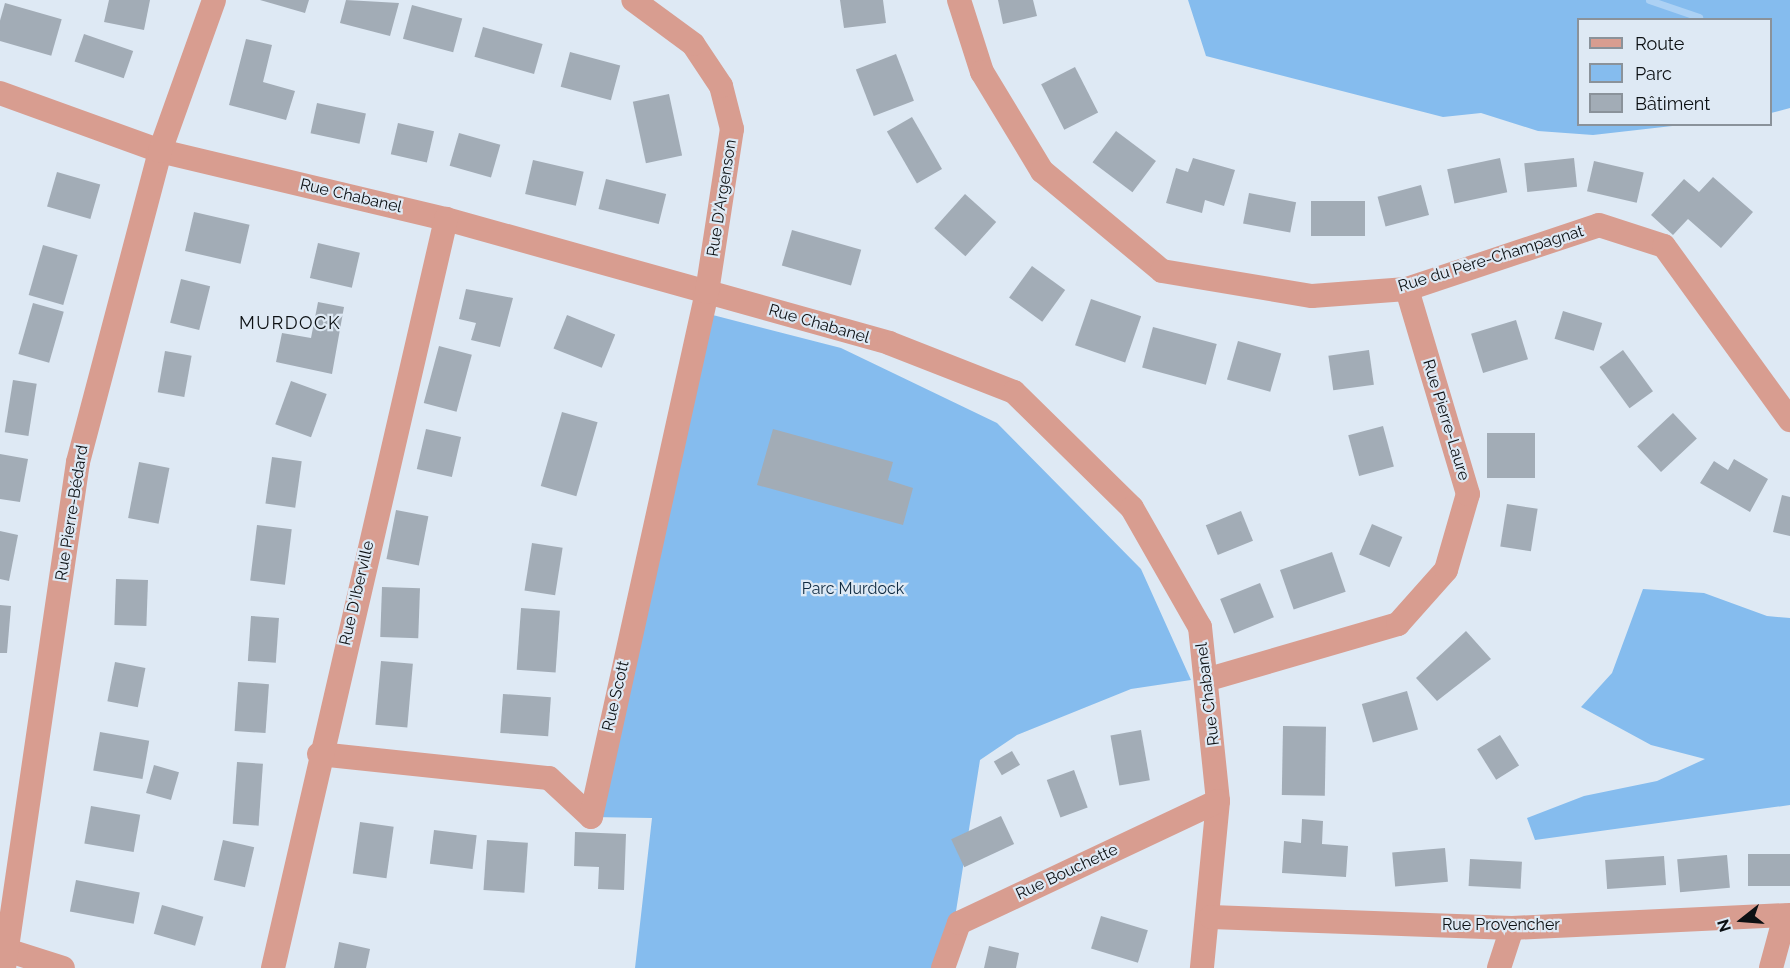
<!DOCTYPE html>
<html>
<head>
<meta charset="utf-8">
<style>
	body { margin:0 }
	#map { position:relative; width:1790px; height:968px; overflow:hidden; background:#dee9f4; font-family:Raleway,sans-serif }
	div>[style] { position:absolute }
	.green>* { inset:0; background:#85bcee }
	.stream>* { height:7px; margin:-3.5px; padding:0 3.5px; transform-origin:3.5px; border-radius:3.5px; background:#acd1f4 }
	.building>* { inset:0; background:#a2acb6; transform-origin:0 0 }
	.minor>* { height:24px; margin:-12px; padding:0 12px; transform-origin:12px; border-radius:12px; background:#d89d90 }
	span { translate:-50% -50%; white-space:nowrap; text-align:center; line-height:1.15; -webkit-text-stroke:4.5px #dee9f4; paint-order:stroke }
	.street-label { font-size:16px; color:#0c1013 }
	.park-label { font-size:16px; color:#102b42 }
	.neighbourhood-label { font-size:18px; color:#0c1013; letter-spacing:1.5px }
	.legend { position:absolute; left:1577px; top:18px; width:195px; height:108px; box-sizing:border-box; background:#dee9f4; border:2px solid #8a929a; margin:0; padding:8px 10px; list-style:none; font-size:18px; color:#0c1013 }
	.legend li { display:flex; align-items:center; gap:12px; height:30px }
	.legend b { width:30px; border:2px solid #8a929a }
	.north { position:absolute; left:1712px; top:890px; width:60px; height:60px; -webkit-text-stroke:4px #dee9f4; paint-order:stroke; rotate:253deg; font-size:16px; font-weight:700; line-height:24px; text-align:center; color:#0c1013 }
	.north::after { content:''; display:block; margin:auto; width:21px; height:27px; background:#0c1013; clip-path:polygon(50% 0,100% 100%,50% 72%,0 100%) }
</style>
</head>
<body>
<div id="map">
	<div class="green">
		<div style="clip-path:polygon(1188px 0,1790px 0,1790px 108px,1771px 113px,1770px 20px,1578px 20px,1578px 124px,1681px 125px,1593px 135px,1538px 131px,1481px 113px,1443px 117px,1206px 56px)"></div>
		<div style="clip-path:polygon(705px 313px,841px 348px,997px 423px,1141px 569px,1191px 680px,1131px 689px,1017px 735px,980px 760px,947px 968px,635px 968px,652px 818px,591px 817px)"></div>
		<div style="clip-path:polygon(1643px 589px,1704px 593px,1767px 616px,1790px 618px,1790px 805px,1535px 840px,1527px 818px,1584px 796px,1657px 781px,1705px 759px,1651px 745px,1581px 707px,1612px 673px)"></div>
	</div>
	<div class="stream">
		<div style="left:1649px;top:0;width:53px;rotate:18.8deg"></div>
	</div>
	<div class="building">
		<div style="clip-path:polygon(109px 0,150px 0,144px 30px,104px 22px)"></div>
		<div style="clip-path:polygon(260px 0,309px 0,305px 13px)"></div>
		<div style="clip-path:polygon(346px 0,399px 3px,390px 36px,340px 23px)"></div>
		<div style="clip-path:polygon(840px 0,883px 0,886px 23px,844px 28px)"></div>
		<div style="clip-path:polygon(998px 0,1033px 0,1037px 16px,1003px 24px)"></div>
		<div style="left:5px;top:3px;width:59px;height:38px;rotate:16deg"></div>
		<div style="left:412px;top:5px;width:52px;height:35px;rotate:15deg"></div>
		<div style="left:483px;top:27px;width:62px;height:31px;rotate:16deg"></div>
		<div style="left:84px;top:34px;width:52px;height:29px;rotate:19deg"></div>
		<div style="clip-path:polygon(246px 39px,272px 45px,263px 82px,295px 91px,286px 120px,229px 105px)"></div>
		<div style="left:570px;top:52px;width:52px;height:36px;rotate:15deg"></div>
		<div style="left:896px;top:54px;width:50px;height:43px;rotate:69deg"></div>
		<div style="left:1075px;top:67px;width:51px;height:38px;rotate:63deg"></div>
		<div style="left:669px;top:94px;width:63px;height:37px;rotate:78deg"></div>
		<div style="left:317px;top:103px;width:50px;height:31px;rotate:12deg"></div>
		<div style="left:912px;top:117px;width:60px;height:29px;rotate:60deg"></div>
		<div style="left:398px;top:123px;width:37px;height:32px;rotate:13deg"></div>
		<div style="left:1116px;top:131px;width:50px;height:39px;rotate:37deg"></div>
		<div style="left:459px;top:133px;width:43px;height:34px;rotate:16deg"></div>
		<div style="clip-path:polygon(1193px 158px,1235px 170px,1224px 206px,1205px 200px,1202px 213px,1166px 203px,1176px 168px,1188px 172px)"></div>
		<div style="left:1500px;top:158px;width:35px;height:54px;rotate:78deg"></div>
		<div style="left:1574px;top:158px;width:29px;height:50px;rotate:84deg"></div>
		<div style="left:533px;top:160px;width:52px;height:35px;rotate:13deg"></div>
		<div style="left:1594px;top:161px;width:51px;height:31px;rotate:13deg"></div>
		<div style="left:57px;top:172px;width:45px;height:36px;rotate:16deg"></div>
		<div style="clip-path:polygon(1713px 177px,1753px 212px,1721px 248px,1688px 219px,1673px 235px,1651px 215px,1684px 179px,1699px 192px)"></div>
		<div style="left:606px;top:179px;width:62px;height:31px;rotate:14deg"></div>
		<div style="left:1421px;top:185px;width:31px;height:45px;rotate:75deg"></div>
		<div style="left:1249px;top:193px;width:48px;height:31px;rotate:11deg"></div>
		<div style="left:965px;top:194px;width:42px;height:46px;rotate:42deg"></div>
		<div style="left:1365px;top:201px;width:35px;height:54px;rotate:90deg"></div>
		<div style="left:194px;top:212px;width:57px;height:40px;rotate:13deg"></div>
		<div style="left:792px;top:230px;width:72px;height:37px;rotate:16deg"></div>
		<div style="left:318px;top:243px;width:43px;height:36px;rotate:13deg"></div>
		<div style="left:43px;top:245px;width:36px;height:52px;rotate:16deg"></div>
		<div style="left:1032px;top:266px;width:41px;height:39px;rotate:36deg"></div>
		<div style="left:181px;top:279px;width:30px;height:45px;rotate:14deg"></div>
		<div style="clip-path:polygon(466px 289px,513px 298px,500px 347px,471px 340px,476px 323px,459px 319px)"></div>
		<div style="left:1091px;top:299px;width:53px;height:49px;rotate:19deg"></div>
		<div style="clip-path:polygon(318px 302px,344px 307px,332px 374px,276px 362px,282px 333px,311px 338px)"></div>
		<div style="left:33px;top:303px;width:32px;height:53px;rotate:16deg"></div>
		<div style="left:1563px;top:311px;width:41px;height:29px;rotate:17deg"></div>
		<div style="left:567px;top:315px;width:52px;height:36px;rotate:22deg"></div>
		<div style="left:1516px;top:320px;width:41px;height:47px;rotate:73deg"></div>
		<div style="left:1153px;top:327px;width:66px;height:42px;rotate:15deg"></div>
		<div style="left:1238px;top:341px;width:45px;height:40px;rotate:16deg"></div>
		<div style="left:439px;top:346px;width:34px;height:59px;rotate:15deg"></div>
		<div style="left:1369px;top:350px;width:35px;height:41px;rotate:82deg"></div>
		<div style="left:1623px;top:350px;width:51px;height:29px;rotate:54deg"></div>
		<div style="left:165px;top:351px;width:27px;height:42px;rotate:10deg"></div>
		<div style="left:13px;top:380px;width:24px;height:53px;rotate:9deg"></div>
		<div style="left:291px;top:381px;width:38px;height:46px;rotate:20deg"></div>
		<div style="left:562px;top:412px;width:37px;height:77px;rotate:16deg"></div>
		<div style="left:1673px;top:413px;width:35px;height:49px;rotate:47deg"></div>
		<div style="left:1383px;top:426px;width:42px;height:36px;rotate:75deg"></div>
		<div style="left:426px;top:429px;width:36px;height:41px;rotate:13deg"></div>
		<div style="clip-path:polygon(773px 429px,893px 462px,888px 480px,913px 488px,903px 525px,757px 485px)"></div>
		<div style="left:1535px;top:433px;width:45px;height:48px;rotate:90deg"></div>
		<div style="clip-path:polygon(0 454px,28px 459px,20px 502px,0 499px)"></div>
		<div style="left:272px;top:457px;width:30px;height:47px;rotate:8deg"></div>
		<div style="clip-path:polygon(1734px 459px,1768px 479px,1750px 512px,1700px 483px,1714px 461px,1728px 470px)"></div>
		<div style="left:139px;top:462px;width:31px;height:57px;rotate:11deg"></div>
		<div style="clip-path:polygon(1782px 495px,1790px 497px,1790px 536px,1773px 532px)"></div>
		<div style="left:1507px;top:504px;width:31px;height:43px;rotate:9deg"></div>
		<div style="left:396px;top:510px;width:33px;height:50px;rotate:11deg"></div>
		<div style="left:1241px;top:511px;width:32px;height:38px;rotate:68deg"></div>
		<div style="left:1372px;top:524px;width:33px;height:33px;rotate:23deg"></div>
		<div style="left:257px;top:525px;width:35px;height:56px;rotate:7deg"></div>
		<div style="clip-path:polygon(0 531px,18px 535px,9px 581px,0 579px)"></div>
		<div style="left:532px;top:543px;width:31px;height:48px;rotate:9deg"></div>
		<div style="left:1332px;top:552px;width:42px;height:55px;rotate:71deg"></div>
		<div style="left:116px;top:579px;width:32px;height:46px;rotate:2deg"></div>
		<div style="left:1260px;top:583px;width:37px;height:43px;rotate:68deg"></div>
		<div style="left:382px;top:587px;width:38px;height:50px;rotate:2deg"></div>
		<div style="clip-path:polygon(0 605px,11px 606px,7px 653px,0 653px)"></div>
		<div style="left:521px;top:608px;width:39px;height:62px;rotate:4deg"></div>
		<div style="left:251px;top:616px;width:28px;height:45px;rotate:4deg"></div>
		<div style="clip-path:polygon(1466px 631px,1491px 659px,1437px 701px,1416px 678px)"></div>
		<div style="left:381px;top:661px;width:32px;height:64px;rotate:5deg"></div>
		<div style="left:115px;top:662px;width:31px;height:40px;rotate:11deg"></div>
		<div style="left:238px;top:682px;width:31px;height:49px;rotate:4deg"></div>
		<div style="left:1407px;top:691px;width:40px;height:47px;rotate:74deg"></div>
		<div style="left:503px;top:694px;width:48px;height:39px;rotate:4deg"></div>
		<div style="left:1283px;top:726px;width:43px;height:69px;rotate:1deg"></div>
		<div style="left:1141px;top:730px;width:51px;height:31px;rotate:80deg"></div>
		<div style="left:100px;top:732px;width:50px;height:39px;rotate:10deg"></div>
		<div style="left:1500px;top:735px;width:36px;height:27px;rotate:58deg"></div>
		<div style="left:1012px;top:751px;width:16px;height:21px;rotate:60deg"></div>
		<div style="left:237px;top:762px;width:26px;height:62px;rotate:4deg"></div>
		<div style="left:154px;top:765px;width:26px;height:29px;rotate:16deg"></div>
		<div style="left:1074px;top:770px;width:40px;height:29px;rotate:70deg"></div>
		<div style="left:91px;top:806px;width:50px;height:38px;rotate:10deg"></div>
		<div style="left:1001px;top:816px;width:31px;height:55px;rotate:65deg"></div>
		<div style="clip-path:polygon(1302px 819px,1323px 821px,1322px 844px,1348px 846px,1346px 877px,1282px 873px,1284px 841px,1301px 843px)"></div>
		<div style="left:360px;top:822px;width:34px;height:52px;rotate:8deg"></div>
		<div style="left:434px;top:830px;width:43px;height:34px;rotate:7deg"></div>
		<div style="clip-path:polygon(575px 832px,626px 834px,624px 890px,598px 889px,599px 867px,574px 866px)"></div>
		<div style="left:223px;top:840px;width:32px;height:41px;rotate:13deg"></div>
		<div style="left:487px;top:840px;width:41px;height:50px;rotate:4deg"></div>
		<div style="left:1445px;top:848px;width:34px;height:53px;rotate:85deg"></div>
		<div style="left:1790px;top:854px;width:32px;height:42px;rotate:90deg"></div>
		<div style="left:1727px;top:855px;width:33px;height:50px;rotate:85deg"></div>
		<div style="left:1664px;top:856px;width:29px;height:59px;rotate:86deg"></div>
		<div style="left:1470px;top:859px;width:52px;height:27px;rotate:3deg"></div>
		<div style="left:76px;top:880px;width:65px;height:32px;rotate:11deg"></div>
		<div style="left:162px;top:905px;width:43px;height:30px;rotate:16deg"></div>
		<div style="left:1101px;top:916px;width:49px;height:34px;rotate:17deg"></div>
		<div style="clip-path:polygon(339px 942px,370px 949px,366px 968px,334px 968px)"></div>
		<div style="clip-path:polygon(989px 946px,1019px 953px,1016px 968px,984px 968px)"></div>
	</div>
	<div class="minor">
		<div style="left:959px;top:0;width:76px;rotate:72.3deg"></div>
		<div style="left:982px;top:72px;width:116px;rotate:58.8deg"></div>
		<div style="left:1042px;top:171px;width:156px;rotate:39.8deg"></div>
		<div style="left:1162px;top:271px;width:152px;rotate:9.5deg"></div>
		<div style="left:1312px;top:296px;width:95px;rotate:-4.2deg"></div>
		<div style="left:1407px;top:289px;width:202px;rotate:-18.4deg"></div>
		<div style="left:1599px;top:225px;width:68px;rotate:17.9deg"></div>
		<div style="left:1664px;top:246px;width:215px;rotate:54.1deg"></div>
		<div style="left:0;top:93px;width:170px;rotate:19.9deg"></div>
		<div style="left:160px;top:151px;width:294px;rotate:13.4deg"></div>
		<div style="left:446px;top:219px;width:460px;rotate:15.6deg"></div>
		<div style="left:889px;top:343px;width:134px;rotate:21.4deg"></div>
		<div style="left:1014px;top:392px;width:165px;rotate:44.5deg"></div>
		<div style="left:1132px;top:508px;width:137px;rotate:60.3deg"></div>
		<div style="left:1200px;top:627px;width:175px;rotate:84.1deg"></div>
		<div style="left:1218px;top:801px;width:168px;rotate:95.5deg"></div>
		<div style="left:1209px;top:679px;width:197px;rotate:-16.2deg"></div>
		<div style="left:1398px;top:624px;width:72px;rotate:-48.4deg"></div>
		<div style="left:1446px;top:570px;width:79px;rotate:-73.9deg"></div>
		<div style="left:1468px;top:494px;width:214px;rotate:-106.6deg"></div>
		<div style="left:319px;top:754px;width:231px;rotate:6deg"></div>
		<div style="left:549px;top:778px;width:57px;rotate:42.9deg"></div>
		<div style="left:591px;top:817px;width:538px;rotate:-77.54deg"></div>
		<div style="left:707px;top:292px;width:165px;rotate:-81.3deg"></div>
		<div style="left:732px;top:129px;width:44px;rotate:-104.3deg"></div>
		<div style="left:721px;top:86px;width:50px;rotate:-123.7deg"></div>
		<div style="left:693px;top:44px;width:74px;rotate:-143.7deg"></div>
		<div style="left:1211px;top:917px;width:301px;rotate:2.1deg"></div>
		<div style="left:1512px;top:928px;width:278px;rotate:-2.7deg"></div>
		<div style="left:0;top:948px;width:66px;rotate:17.6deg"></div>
		<div style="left:4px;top:968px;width:511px;rotate:-81.68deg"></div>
		<div style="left:78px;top:462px;width:322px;rotate:-75.2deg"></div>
		<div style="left:160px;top:151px;width:160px;rotate:-70.3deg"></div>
		<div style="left:273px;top:968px;width:769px;rotate:-76.99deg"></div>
		<div style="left:943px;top:968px;width:48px;rotate:-70.4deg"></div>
		<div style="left:959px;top:923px;width:286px;rotate:-25.2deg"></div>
		<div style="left:1499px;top:968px;width:42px;rotate:-72deg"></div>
		<div style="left:1771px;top:968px;width:54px;rotate:-74.9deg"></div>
	</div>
	<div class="street-label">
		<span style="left:351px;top:196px;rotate:13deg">Rue Chabanel</span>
		<span style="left:722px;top:198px;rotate:-81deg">Rue D'Argenson</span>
		<span style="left:1491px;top:259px;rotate:-17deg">Rue du Père-Champagnat</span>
		<span style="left:819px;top:324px;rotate:16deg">Rue Chabanel</span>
		<span style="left:1446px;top:420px;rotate:73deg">Rue Pierre-Laure</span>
		<span style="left:72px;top:513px;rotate:-81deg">Rue Pierre-Bédard</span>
		<span style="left:357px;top:593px;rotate:-77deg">Rue D'Iberville</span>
		<span style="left:1208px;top:694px;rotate:-97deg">Rue Chabanel</span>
		<span style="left:616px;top:696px;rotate:-77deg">Rue Scott</span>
		<span style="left:1067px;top:872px;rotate:-25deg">Rue Bouchette</span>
		<span style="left:1501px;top:925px">Rue Provencher</span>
	</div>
	<div class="park-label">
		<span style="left:853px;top:589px">Parc Murdock</span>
	</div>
	<div class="neighbourhood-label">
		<span style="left:290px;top:323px">MURDOCK</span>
	</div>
	<ul class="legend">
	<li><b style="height:8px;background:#d89d90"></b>Route</li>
	<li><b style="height:16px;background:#85bcee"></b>Parc</li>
	<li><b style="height:16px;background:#a2acb6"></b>Bâtiment</li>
	</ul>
	<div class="north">N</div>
</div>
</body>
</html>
